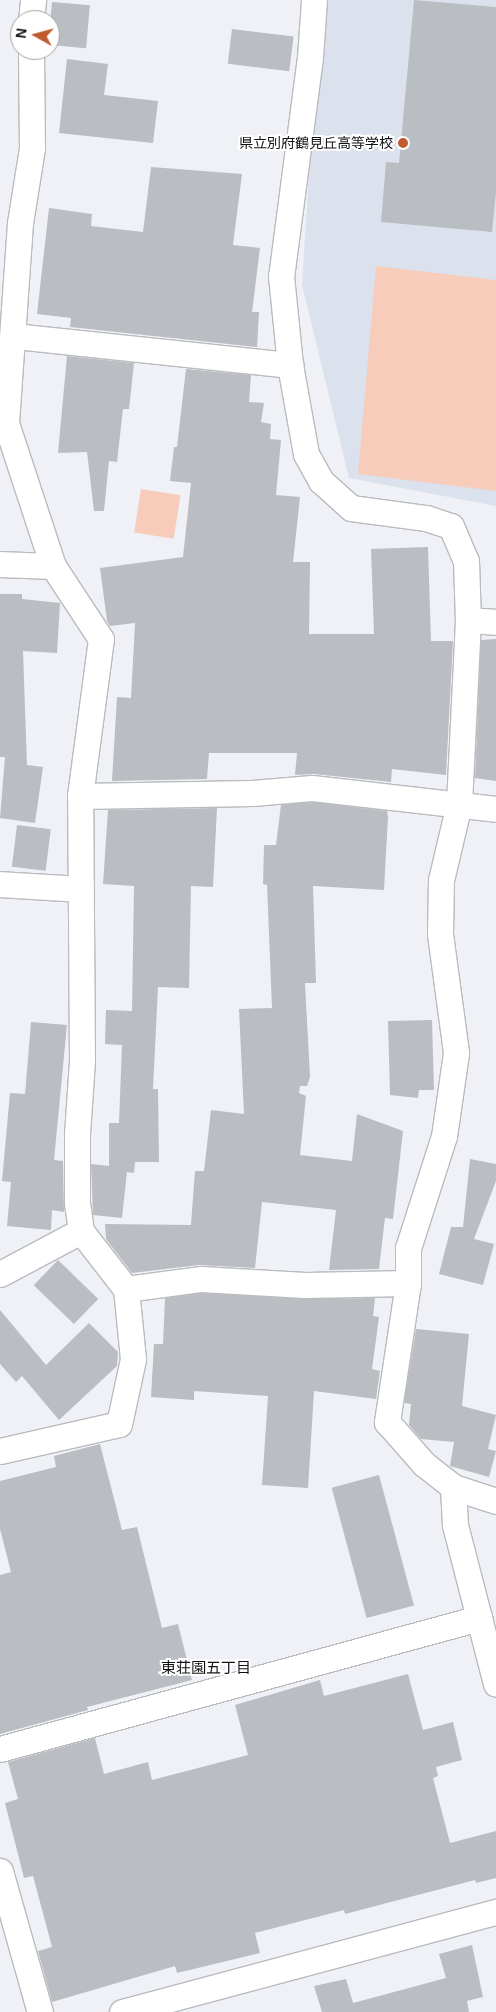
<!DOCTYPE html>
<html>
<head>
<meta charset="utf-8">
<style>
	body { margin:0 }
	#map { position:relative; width:496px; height:2012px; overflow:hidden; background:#eff1f6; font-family:Helvetica,"Noto Sans JP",sans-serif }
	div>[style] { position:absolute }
	.built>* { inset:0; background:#dce2ed }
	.green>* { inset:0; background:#f7ccbb; transform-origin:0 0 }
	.building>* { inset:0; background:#babdc1; transform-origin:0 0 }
	.roads { filter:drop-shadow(1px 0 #b9bbbf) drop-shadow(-1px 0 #b9bbbf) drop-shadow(0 1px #b9bbbf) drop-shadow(0 -1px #b9bbbf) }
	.street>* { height:25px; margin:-12.5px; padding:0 12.5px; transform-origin:12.5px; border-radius:12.5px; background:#fff }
	.dots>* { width:14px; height:14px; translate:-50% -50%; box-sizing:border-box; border:2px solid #fff; border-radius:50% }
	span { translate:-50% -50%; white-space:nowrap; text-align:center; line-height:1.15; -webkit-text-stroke:4px #fff; paint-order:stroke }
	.poi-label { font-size:14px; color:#101112 }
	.right { translate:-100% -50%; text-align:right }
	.neighbourhood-label { font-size:15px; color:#101112 }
	.north { position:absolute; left:10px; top:10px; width:50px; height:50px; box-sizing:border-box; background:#fff; border:1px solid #9fa0a0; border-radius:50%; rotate:277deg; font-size:14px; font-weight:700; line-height:20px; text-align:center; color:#101112 }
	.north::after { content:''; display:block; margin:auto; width:18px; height:22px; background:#c15a2e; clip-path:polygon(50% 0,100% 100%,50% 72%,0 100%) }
</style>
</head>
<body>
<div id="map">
	<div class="built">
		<div style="clip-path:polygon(320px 0,496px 0,496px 506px,349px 478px,302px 285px)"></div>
	</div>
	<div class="green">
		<div style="clip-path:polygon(376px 266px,496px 280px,496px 491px,358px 474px)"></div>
		<div style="left:141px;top:489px;width:40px;height:44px;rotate:9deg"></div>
	</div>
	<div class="building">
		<div style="clip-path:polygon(414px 0,496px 7px,496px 192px,492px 232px,381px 222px,386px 162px,399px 163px)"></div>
		<div style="left:52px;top:2px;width:38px;height:43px;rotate:5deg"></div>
		<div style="left:232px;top:29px;width:62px;height:35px;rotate:7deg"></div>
		<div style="clip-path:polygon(67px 59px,108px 64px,104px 95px,158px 101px,153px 143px,59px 133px)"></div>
		<div style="clip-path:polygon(151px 167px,242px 174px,233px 245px,260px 248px,252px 312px,259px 312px,257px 347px,70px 327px,71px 318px,37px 314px,49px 208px,92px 214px,91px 226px,143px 232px)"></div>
		<div style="clip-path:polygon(67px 356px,134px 363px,129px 409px,123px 409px,117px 462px,109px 461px,104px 511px,94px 511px,87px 452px,58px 453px)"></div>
		<div style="clip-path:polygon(186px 369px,251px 375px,249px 402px,264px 403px,261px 422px,271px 424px,270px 439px,281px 440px,276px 495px,300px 497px,293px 562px,310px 562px,309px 634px,374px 634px,371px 549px,428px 547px,431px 641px,453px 641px,446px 775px,392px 769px,391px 782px,314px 774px,295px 775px,297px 753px,209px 753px,207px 779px,112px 781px,117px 697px,131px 698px,135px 623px,110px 626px,107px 621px,100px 568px,183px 557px,191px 483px,170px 481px,174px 447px,177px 447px)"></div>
		<div style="clip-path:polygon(0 594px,22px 594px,22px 599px,60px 603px,57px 653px,23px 651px,27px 765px,43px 767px,35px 823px,0 818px,5px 757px,0 757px)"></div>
		<div style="clip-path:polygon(496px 639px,496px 781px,475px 778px,481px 640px)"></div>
		<div style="clip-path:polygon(312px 802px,387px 811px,388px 817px,384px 890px,313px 886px,316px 983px,305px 983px,310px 1077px,307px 1086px,300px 1086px,299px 1093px,306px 1096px,300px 1155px,352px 1161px,357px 1114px,403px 1131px,393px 1219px,385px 1218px,379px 1269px,329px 1270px,336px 1210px,262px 1202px,255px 1268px,199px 1265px,132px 1273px,106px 1239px,105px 1224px,191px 1225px,195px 1171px,204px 1171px,211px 1110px,244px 1114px,239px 1009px,272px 1008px,267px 885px,263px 884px,264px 845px,276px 845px,281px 805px)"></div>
		<div style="clip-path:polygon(217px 808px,213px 887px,191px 886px,189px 988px,158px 987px,153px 1089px,158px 1089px,159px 1162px,135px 1162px,134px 1173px,127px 1172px,122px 1218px,93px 1215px,91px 1164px,109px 1166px,109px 1123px,119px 1123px,122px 1045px,105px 1044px,106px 1010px,132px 1011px,134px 886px,103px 884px,108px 810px)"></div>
		<div style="left:17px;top:825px;width:34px;height:42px;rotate:7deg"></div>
		<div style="clip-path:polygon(432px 1020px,434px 1090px,419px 1090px,418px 1098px,390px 1095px,388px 1021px)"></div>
		<div style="clip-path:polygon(31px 1022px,67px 1025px,54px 1160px,63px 1161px,64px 1212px,52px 1210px,51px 1230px,7px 1226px,11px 1182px,2px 1181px,10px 1093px,25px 1094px)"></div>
		<div style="clip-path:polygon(470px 1159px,496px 1164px,496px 1181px,474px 1239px,494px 1244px,483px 1285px,439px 1274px,451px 1227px,463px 1227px)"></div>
		<div style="left:58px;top:1260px;width:56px;height:35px;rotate:44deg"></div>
		<div style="clip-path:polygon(202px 1293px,304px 1299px,375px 1298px,373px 1316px,379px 1317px,372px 1369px,380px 1371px,376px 1399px,314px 1391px,308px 1488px,262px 1485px,268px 1396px,194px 1391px,194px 1400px,151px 1397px,154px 1344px,163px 1344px,165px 1298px)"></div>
		<div style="clip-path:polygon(0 1310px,46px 1365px,89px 1323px,118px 1352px,117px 1366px,59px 1420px,22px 1376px,16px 1382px,0 1364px)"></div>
		<div style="clip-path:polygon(416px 1329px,469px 1334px,462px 1406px,496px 1415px,488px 1449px,496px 1451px,489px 1477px,450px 1466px,454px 1442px,421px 1439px,409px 1425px,411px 1404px,404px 1403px)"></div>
		<div style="clip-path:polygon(100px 1444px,122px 1530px,137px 1527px,162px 1628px,178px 1624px,192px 1680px,87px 1707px,88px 1710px,0 1734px,0 1575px,11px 1572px,0 1529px,0 1481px,56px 1467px,54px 1456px)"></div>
		<div style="left:379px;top:1475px;width:135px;height:49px;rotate:75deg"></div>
		<div style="clip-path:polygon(408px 1674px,423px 1730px,453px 1722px,462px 1760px,436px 1767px,438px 1776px,433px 1778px,450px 1843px,496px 1831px,496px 1878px,476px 1883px,475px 1880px,345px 1914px,344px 1910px,255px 1933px,260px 1953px,177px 1973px,175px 1966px,52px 2002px,38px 1951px,52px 1947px,33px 1876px,24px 1878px,5px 1803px,18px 1799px,8px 1762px,95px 1738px,104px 1774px,148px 1762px,152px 1780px,248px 1755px,235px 1705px,320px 1680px,324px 1696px)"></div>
		<div style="clip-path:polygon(472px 1945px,483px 1997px,467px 2001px,469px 2012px,322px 2012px,314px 1986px,346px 1979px,353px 2003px,446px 1978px,439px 1954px)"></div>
	</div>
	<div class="roads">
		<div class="street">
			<div style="left:314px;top:0;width:57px;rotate:94deg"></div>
			<div style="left:310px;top:57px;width:221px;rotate:97.5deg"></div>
			<div style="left:281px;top:276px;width:89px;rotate:84.2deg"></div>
			<div style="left:290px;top:365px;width:90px;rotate:79.8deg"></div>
			<div style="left:306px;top:454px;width:31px;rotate:61deg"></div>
			<div style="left:321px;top:481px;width:40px;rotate:42deg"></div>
			<div style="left:351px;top:508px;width:76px;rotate:7.6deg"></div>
			<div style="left:426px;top:518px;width:26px;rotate:18deg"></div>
			<div style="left:451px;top:526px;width:38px;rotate:67deg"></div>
			<div style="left:466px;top:561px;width:59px;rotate:88.1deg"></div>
			<div style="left:468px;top:620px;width:184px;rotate:92.8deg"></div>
			<div style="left:459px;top:804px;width:78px;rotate:103.3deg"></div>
			<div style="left:441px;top:880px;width:54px;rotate:91.1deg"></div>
			<div style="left:440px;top:934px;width:120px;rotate:82.3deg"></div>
			<div style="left:456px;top:1053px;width:84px;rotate:98.2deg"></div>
			<div style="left:444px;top:1136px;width:118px;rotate:107.8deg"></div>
			<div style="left:408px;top:1248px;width:35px;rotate:90deg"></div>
			<div style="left:408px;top:1283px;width:141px;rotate:98.6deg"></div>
			<div style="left:387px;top:1422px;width:56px;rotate:48.6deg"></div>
			<div style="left:424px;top:1464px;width:37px;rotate:38deg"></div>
			<div style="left:453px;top:1487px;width:45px;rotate:18deg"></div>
			<div style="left:31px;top:20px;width:20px;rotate:-84deg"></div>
			<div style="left:14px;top:336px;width:278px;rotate:6deg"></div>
			<div style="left:0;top:564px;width:53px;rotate:2.2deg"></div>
			<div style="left:468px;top:620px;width:28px;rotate:4deg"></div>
			<div style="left:80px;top:796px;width:172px;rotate:-1deg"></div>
			<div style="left:252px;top:793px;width:60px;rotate:-4.8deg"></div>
			<div style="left:312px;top:788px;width:185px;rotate:6.5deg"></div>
			<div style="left:0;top:884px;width:81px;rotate:3.5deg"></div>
			<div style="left:0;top:1274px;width:92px;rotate:-28deg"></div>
			<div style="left:126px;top:1289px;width:76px;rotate:-7.6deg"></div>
			<div style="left:201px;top:1279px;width:104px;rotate:3.3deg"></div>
			<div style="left:305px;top:1285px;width:103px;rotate:-1.1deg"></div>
			<div style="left:0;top:1451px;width:122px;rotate:-12.8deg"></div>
			<div style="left:119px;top:1424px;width:66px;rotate:-77.8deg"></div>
			<div style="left:133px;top:1359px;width:70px;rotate:-95.7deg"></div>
			<div style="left:126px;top:1289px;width:73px;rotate:-127.8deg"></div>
			<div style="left:81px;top:1231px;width:28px;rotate:-98deg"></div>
			<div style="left:77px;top:1203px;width:69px;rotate:-90deg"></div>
			<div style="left:77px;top:1134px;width:73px;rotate:-86.1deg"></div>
			<div style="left:82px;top:1061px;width:265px;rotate:-90.4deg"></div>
			<div style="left:80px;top:796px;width:158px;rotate:-82.4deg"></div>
			<div style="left:101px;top:639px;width:87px;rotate:-123.3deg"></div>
			<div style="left:53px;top:566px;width:151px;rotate:-108.2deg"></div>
			<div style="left:6px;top:423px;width:200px;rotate:-86deg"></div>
			<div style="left:20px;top:223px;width:76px;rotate:-80.9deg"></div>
			<div style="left:32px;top:148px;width:98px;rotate:-90.6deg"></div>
			<div style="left:453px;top:1487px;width:38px;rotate:87deg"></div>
			<div style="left:455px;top:1525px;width:164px;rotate:75.5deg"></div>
			<div style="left:0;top:1749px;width:497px;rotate:-15.3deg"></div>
			<div style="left:0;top:1871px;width:147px;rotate:74.2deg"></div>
			<div style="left:122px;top:2012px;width:387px;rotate:-15deg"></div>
		</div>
	</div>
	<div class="dots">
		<div style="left:403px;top:143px;background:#c15a2e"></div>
	</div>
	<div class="poi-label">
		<span class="right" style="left:393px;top:143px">県立別府鶴見丘高等学校</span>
	</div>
	<div class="neighbourhood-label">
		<span style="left:206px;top:1668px">東荘園五丁目</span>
	</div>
	<div class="north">N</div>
</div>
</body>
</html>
